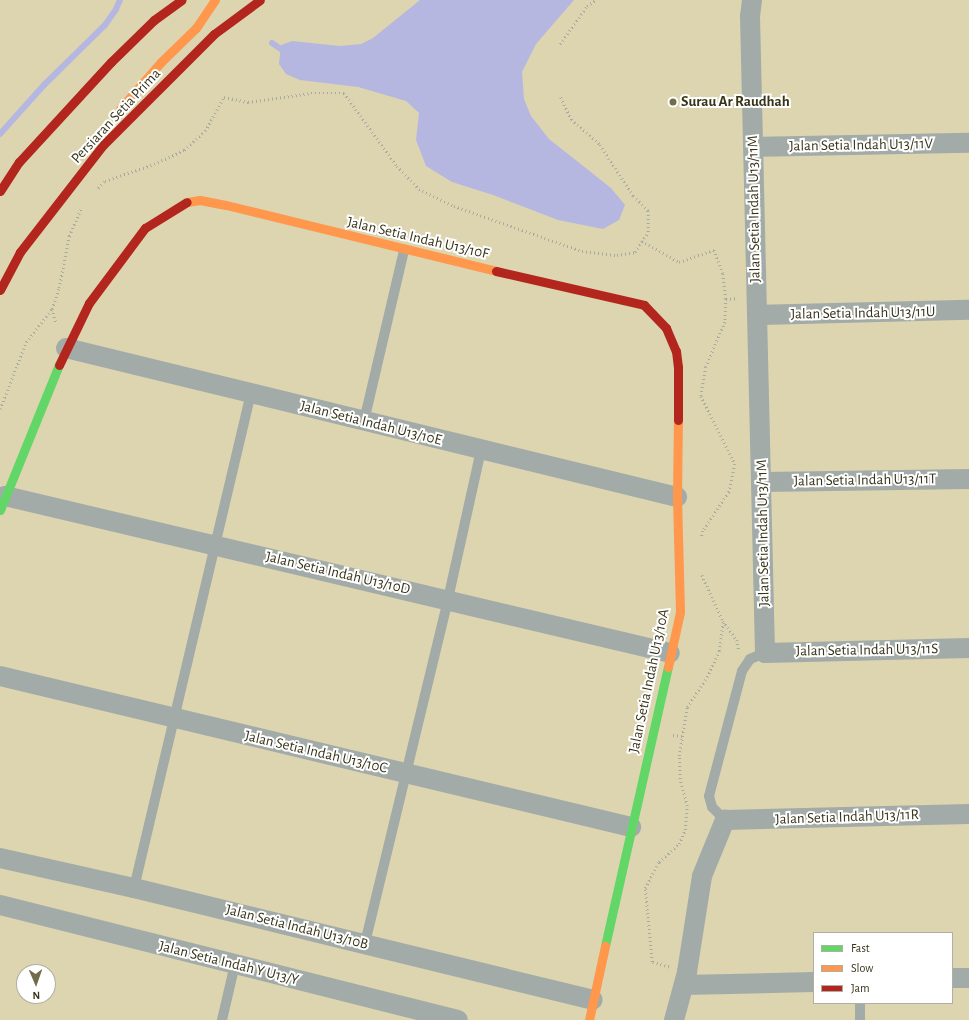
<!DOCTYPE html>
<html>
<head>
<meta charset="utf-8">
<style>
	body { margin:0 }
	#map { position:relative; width:969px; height:1020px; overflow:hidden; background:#dcd5b0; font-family:"Alegreya Sans",sans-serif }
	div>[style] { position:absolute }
	.water>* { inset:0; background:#b5b7e0 }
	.stream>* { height:6px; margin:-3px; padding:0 3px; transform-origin:3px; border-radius:3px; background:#b5b7e0 }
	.path>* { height:2.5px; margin-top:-1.25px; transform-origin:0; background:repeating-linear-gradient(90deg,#a6aaa0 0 1px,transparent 0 4px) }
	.lane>* { height:10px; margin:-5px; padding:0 5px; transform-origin:5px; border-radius:5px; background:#a3aba8 }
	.street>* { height:20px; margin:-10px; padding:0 10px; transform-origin:10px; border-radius:10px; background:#a3aba8 }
	.fast>* { height:9px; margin:-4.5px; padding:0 4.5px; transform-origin:4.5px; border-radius:4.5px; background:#63d668 }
	.slow>* { height:9px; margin:-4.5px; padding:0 4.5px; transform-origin:4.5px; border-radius:4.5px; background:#ff974d }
	.jam>* { height:9px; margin:-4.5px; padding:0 4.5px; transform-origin:4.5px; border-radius:4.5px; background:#b3261e }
	.dots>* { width:11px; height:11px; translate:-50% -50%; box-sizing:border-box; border:2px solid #fff; border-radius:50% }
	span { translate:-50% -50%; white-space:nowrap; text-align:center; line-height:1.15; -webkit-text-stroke:4px #fff; paint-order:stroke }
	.poi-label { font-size:15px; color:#383419; font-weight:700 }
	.left { translate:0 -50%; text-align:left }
	.street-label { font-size:15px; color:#383419 }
	.legend { position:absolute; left:813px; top:932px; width:140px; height:72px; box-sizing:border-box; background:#fff; border:1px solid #afaea3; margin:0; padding:5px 7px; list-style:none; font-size:12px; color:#383419 }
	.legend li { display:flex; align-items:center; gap:8px; height:20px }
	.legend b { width:20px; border:1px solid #afaea3 }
	.north { position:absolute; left:16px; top:964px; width:40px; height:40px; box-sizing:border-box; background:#fff; border:1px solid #afaea3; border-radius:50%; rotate:178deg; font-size:11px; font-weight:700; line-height:16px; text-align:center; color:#383419 }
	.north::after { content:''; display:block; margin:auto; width:14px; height:18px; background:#716c4e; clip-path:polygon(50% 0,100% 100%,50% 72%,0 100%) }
</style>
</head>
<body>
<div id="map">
	<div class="water">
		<div style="clip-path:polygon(420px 0,574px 0,536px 44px,522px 72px,524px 99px,531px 116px,549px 139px,611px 188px,625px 205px,619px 220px,603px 229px,558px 220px,493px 195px,452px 182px,426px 166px,416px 140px,419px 113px,406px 101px,358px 87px,300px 80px,286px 74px,279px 64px,281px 45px,292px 41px,340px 46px,361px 44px,373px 38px)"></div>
	</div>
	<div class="stream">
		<div style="left:272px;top:43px;width:11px;rotate:34deg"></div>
		<div style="left:0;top:134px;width:66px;rotate:-48.1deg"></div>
		<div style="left:44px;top:85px;width:86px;rotate:-44.5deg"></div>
		<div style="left:105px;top:25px;width:19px;rotate:-55deg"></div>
		<div style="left:116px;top:9px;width:10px;rotate:-66deg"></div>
	</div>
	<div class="path">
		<div style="left:560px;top:44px;width:47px;rotate:-54.6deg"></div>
		<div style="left:587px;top:6px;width:11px;rotate:-34deg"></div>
		<div style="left:98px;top:188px;width:10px;rotate:-45deg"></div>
		<div style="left:105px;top:181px;width:52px;rotate:-19.1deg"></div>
		<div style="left:154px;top:164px;width:33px;rotate:-25deg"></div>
		<div style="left:184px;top:150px;width:28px;rotate:-42deg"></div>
		<div style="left:205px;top:131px;width:39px;rotate:-61deg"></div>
		<div style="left:224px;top:97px;width:25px;rotate:12deg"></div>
		<div style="left:248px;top:102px;width:64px;rotate:-8.1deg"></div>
		<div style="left:311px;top:93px;width:33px"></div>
		<div style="left:344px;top:93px;width:90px;rotate:54deg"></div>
		<div style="left:397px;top:166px;width:32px;rotate:46deg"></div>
		<div style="left:419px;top:189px;width:39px;rotate:26deg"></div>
		<div style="left:454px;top:206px;width:136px;rotate:19.4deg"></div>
		<div style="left:582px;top:251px;width:35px;rotate:7deg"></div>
		<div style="left:617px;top:255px;width:18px;rotate:-9deg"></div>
		<div style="left:635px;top:252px;width:24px;rotate:-57deg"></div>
		<div style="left:648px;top:232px;width:21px;rotate:-90deg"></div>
		<div style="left:648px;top:211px;width:21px;rotate:-135deg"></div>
		<div style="left:633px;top:196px;width:62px;rotate:-123.2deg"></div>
		<div style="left:599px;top:144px;width:37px;rotate:-139deg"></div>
		<div style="left:571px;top:120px;width:26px;rotate:-115deg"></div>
		<div style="left:642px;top:241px;width:43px;rotate:29.6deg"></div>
		<div style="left:679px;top:262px;width:37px;rotate:-19deg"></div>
		<div style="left:714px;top:250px;width:26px;rotate:69deg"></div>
		<div style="left:723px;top:274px;width:25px;rotate:83deg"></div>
		<div style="left:726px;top:299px;width:23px;rotate:92deg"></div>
		<div style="left:725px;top:322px;width:49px;rotate:112.9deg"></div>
		<div style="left:706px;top:367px;width:29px;rotate:100deg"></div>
		<div style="left:701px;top:396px;width:76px;rotate:63.4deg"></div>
		<div style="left:735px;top:464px;width:29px;rotate:102deg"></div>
		<div style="left:729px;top:492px;width:47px;rotate:123.7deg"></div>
		<div style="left:703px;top:531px;width:8px;rotate:104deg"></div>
		<div style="left:726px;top:299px;width:12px;rotate:-5deg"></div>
		<div style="left:52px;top:309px;width:14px;rotate:73deg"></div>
		<div style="left:0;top:409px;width:72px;rotate:-68.8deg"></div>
		<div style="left:26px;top:342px;width:42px;rotate:-51.8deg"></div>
		<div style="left:52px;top:309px;width:22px;rotate:-72deg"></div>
		<div style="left:59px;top:288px;width:53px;rotate:-79.1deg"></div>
		<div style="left:69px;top:236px;width:30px;rotate:-66deg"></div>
		<div style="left:702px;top:575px;width:51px;rotate:65.5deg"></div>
		<div style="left:723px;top:621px;width:24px;rotate:54deg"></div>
		<div style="left:737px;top:640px;width:10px;rotate:79deg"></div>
		<div style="left:673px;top:735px;width:10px;rotate:6deg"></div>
		<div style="left:669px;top:967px;width:18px;rotate:-164deg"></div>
		<div style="left:652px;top:962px;width:74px;rotate:-95.4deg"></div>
		<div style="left:645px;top:888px;width:30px;rotate:-62deg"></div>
		<div style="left:659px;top:862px;width:27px;rotate:-42deg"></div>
		<div style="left:679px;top:844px;width:15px;rotate:-67deg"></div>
		<div style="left:685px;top:830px;width:24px;rotate:-85deg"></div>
		<div style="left:687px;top:806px;width:28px;rotate:-105deg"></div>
		<div style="left:680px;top:779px;width:23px;rotate:-92deg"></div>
		<div style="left:679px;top:756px;width:50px;rotate:-80.7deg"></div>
		<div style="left:687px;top:707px;width:36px;rotate:-56deg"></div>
		<div style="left:707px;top:677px;width:29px;rotate:-65deg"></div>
		<div style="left:719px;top:651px;width:29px;rotate:-82deg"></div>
	</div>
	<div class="lane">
		<div style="left:364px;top:421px;width:176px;rotate:-76.8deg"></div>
		<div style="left:725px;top:820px;width:18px;rotate:-135deg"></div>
		<div style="left:712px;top:807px;width:11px;rotate:-105deg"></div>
		<div style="left:709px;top:796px;width:129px;rotate:-75.2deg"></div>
		<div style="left:742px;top:671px;width:14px;rotate:-56deg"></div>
		<div style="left:750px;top:659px;width:16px;rotate:-22deg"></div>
		<div style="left:134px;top:888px;width:509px;rotate:-76.7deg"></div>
		<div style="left:365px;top:943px;width:354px;rotate:-76.4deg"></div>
		<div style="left:448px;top:599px;width:153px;rotate:-77.5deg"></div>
		<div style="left:860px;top:1003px;width:17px;rotate:90deg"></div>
		<div style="left:222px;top:1020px;width:57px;rotate:-76.9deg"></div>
	</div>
	<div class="street">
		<div style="left:752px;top:0;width:16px;rotate:97deg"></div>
		<div style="left:750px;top:16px;width:637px;rotate:88.65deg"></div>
		<div style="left:765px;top:653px;width:204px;rotate:-1.4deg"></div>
		<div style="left:753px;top:147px;width:216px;rotate:-1.1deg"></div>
		<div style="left:757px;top:315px;width:212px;rotate:-1.4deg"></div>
		<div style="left:66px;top:348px;width:629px;rotate:13.7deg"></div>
		<div style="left:761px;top:482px;width:208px;rotate:-0.8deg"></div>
		<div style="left:5px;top:496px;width:683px;rotate:13.28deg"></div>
		<div style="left:0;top:676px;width:649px;rotate:13.46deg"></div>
		<div style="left:0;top:858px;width:137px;rotate:12.6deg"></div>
		<div style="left:134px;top:888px;width:472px;rotate:13.7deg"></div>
		<div style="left:0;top:905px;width:472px;rotate:14.1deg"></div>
		<div style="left:952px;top:978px;width:17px"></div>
		<div style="left:684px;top:985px;width:130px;rotate:-1.3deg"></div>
		<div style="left:674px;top:1020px;width:50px;rotate:-74.8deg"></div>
		<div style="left:687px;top:972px;width:97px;rotate:-81.1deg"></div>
		<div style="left:702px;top:876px;width:61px;rotate:-67.7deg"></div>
		<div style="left:725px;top:820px;width:244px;rotate:-1.4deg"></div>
	</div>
	<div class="fast">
		<div style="left:0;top:510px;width:157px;rotate:-67.9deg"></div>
		<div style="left:605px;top:946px;width:286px;rotate:-77.3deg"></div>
	</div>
	<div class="slow">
		<div style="left:120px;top:109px;width:62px;rotate:-48.9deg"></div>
		<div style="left:161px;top:62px;width:49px;rotate:-44.2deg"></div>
		<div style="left:196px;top:28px;width:34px;rotate:-56deg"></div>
		<div style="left:187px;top:202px;width:13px;rotate:-9deg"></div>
		<div style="left:200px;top:200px;width:26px;rotate:11deg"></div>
		<div style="left:226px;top:205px;width:278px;rotate:13.7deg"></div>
		<div style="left:668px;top:667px;width:56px;rotate:-77.7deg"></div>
		<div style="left:680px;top:612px;width:115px;rotate:-91.5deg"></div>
		<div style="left:677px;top:497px;width:77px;rotate:-89.3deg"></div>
		<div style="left:589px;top:1020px;width:76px;rotate:-77.8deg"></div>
	</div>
	<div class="jam">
		<div style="left:0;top:191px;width:35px;rotate:-57deg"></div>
		<div style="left:19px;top:162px;width:136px;rotate:-47.4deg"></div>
		<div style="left:111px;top:62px;width:60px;rotate:-44.3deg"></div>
		<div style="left:154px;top:20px;width:34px;rotate:-36deg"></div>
		<div style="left:496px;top:271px;width:152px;rotate:12.9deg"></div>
		<div style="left:644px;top:305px;width:32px;rotate:46deg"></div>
		<div style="left:666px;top:328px;width:25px;rotate:67deg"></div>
		<div style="left:676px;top:351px;width:16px;rotate:83deg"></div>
		<div style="left:678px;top:367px;width:53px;rotate:90deg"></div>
		<div style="left:0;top:290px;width:43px;rotate:-62.2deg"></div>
		<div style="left:20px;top:252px;width:135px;rotate:-52.2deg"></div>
		<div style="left:103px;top:145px;width:157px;rotate:-45deg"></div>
		<div style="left:214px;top:34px;width:57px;rotate:-36.5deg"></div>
		<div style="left:59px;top:365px;width:69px;rotate:-64.2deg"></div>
		<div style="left:89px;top:303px;width:94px;rotate:-53.3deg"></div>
		<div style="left:145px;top:228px;width:49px;rotate:-31.8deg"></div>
	</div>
	<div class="dots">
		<div style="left:673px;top:102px;background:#716c4e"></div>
	</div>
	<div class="poi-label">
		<span class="left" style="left:681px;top:102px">Surau Ar Raudhah</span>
	</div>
	<div class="street-label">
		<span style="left:116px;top:116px;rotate:-47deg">Persiaran Setia Prima</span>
		<span style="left:861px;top:145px;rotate:-1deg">Jalan Setia Indah U13/11V</span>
		<span style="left:754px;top:209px;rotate:-91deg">Jalan Setia Indah U13/11M</span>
		<span style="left:418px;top:238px;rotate:13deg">Jalan Setia Indah U13/10F</span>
		<span style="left:863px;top:313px;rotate:-1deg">Jalan Setia Indah U13/11U</span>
		<span style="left:371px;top:423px;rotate:14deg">Jalan Setia Indah U13/10E</span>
		<span style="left:865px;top:480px;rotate:-1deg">Jalan Setia Indah U13/11T</span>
		<span style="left:763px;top:533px;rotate:-91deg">Jalan Setia Indah U13/11M</span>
		<span style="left:338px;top:573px;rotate:13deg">Jalan Setia Indah U13/10D</span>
		<span style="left:867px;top:650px;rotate:-1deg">Jalan Setia Indah U13/11S</span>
		<span style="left:649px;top:681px;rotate:-78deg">Jalan Setia Indah U13/10A</span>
		<span style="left:316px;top:752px;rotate:13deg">Jalan Setia Indah U13/10C</span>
		<span style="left:847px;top:817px;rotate:-2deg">Jalan Setia Indah U13/11R</span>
		<span style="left:297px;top:927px;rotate:14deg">Jalan Setia Indah U13/10B</span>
		<span style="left:229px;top:963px;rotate:14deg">Jalan Setia Indah Y U13/Y</span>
	</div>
	<ul class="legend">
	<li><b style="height:5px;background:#63d668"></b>Fast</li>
	<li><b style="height:5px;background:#ff974d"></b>Slow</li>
	<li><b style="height:5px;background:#b3261e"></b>Jam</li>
	</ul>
	<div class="north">N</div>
</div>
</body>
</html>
